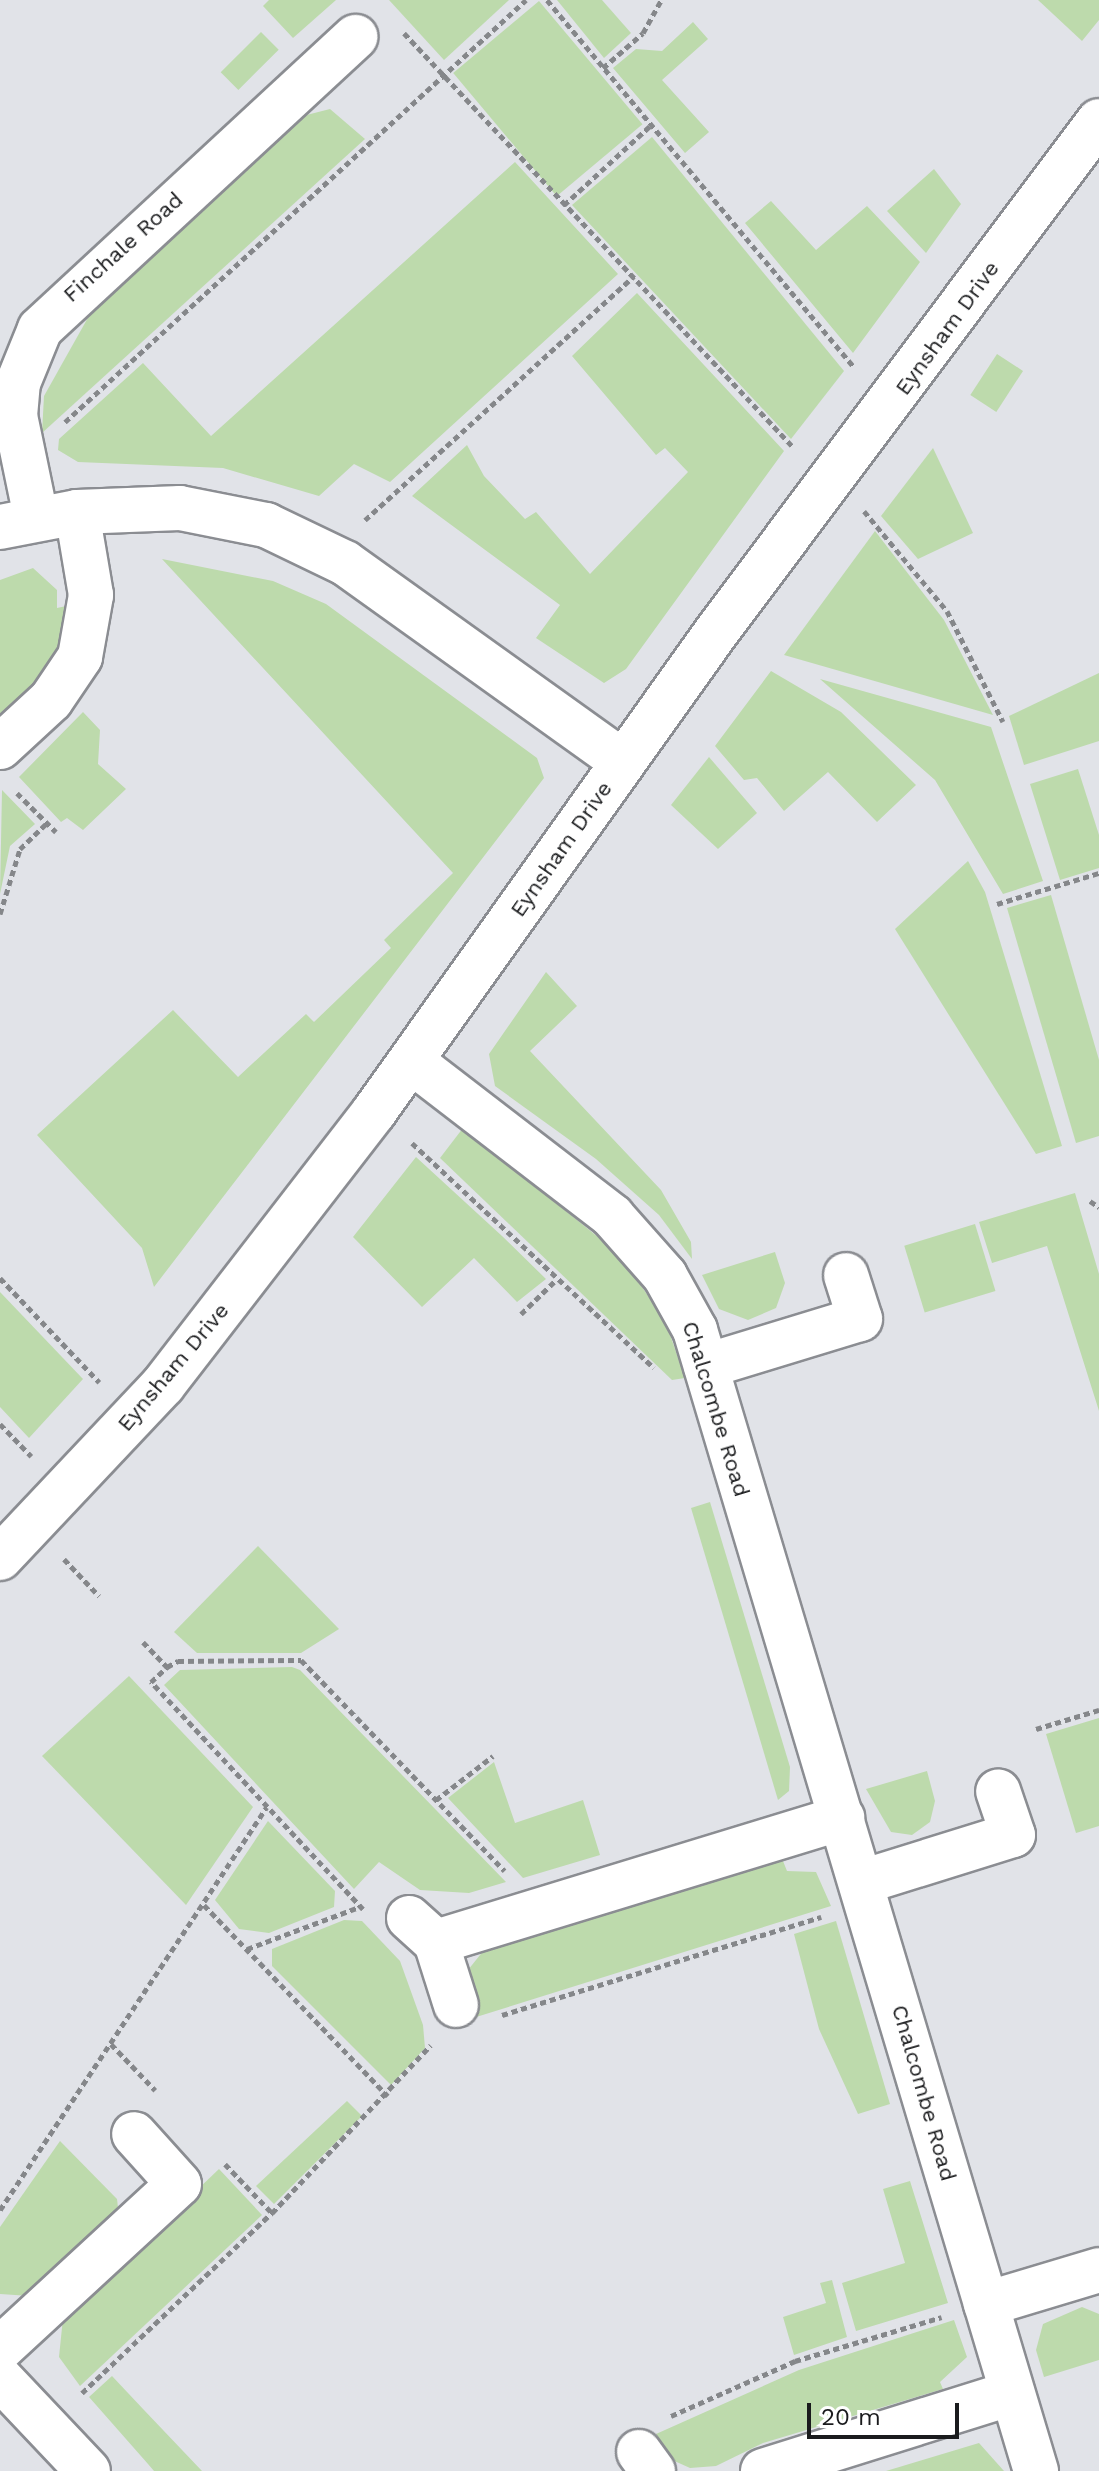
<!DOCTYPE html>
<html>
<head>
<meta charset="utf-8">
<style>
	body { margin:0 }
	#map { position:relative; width:1099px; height:2471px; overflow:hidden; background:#e1e3e8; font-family:"Work Sans",sans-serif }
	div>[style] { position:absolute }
	.green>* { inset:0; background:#bddaac; transform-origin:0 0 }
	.path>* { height:5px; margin-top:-2.5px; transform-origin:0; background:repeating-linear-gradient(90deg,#85878a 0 6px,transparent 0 10px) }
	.roads { filter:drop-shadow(2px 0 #8b8d92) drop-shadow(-2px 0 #8b8d92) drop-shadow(0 2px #8b8d92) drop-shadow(0 -2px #8b8d92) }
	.minor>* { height:44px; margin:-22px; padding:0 22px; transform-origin:22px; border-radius:22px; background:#fff }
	span { translate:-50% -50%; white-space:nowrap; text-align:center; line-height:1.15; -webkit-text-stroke:7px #fff; paint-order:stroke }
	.street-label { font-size:22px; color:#1a1b1d }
	.scale { position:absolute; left:807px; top:2403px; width:152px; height:36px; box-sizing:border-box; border:4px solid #1a1b1d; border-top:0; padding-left:10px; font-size:24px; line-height:28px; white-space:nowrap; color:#1a1b1d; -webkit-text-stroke:6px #fff; paint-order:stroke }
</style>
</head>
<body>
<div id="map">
	<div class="green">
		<div style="clip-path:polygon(269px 0,336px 0,293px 38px,263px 6px)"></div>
		<div style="clip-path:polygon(389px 0,509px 0,444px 60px)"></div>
		<div style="clip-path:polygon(557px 0,602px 0,631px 33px,604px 58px)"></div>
		<div style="clip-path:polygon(1038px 0,1099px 0,1099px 20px,1082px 41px)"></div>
		<div style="left:539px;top:1px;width:161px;height:112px;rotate:50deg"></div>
		<div style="clip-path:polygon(693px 22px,708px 39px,662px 80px,709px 132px,685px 153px,613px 68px,636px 49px,662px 51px)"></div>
		<div style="left:261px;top:32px;width:25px;height:57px;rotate:45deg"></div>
		<div style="clip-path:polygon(330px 109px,365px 139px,42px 433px,44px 396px,99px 298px,291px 119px)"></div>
		<div style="clip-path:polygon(652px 137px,844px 371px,791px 439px,572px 205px)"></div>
		<div style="clip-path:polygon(515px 162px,618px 274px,390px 482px,354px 464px,319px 496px,223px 468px,78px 462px,58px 450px,59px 439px,143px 363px,211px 436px)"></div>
		<div style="clip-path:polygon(934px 169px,961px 204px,926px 253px,887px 211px)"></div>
		<div style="clip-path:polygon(771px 201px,816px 250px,867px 206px,920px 262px,853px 353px,745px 223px)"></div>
		<div style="clip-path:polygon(637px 293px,784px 451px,626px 669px,604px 683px,536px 638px,560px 605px,412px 496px,467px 445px,484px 476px,525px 519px,536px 512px,590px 574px,688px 472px,665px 448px,656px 455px,572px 356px)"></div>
		<div style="left:997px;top:354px;width:31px;height:49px;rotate:33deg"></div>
		<div style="clip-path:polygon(933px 448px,973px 533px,918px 559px,881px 516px)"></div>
		<div style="clip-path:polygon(875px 531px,944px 620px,993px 715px,784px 655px)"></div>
		<div style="clip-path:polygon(162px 559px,273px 581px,326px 604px,537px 758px,544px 778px,154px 1287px,142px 1248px,37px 1135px,173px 1010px,238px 1077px,306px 1014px,314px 1022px,391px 948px,384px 940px,453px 873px)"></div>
		<div style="clip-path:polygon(33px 568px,57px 590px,57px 608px,71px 605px,52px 669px,0 721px,0 580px)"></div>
		<div style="clip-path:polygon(771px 671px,841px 712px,916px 785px,877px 822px,828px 772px,784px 811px,757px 778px,744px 780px,715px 746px)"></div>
		<div style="clip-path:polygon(1099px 673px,1099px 741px,1024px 765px,1009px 716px)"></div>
		<div style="clip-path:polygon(820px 679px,991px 727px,1043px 881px,1003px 894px,935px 780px)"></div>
		<div style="clip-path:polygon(83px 712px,100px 730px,98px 764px,126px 789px,83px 830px,67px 818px,61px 822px,19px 777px)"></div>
		<div style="clip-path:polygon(709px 757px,757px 813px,718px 849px,671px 805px)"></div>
		<div style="clip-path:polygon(1078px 769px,1099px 835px,1099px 868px,1060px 880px,1030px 784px)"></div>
		<div style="clip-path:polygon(2px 790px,35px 824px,10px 846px,0 894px)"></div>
		<div style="clip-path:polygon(968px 861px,985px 892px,1062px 1146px,1036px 1154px,895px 929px)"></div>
		<div style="clip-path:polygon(1051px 895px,1099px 1060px,1099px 1136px,1076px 1143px,1007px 908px)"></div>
		<div style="clip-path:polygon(546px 972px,577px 1006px,530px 1051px,661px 1190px,691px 1242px,692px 1259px,659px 1215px,596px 1159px,495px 1086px,489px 1054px)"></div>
		<div style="clip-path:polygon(463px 1128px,619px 1254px,665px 1320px,685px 1378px,672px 1380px,440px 1158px)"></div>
		<div style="clip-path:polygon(416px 1157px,502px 1236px,546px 1279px,517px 1302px,474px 1258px,422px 1307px,353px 1237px)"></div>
		<div style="clip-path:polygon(1075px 1193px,1099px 1274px,1099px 1411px,1047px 1246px,992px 1263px,979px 1222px)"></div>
		<div style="left:975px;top:1224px;width:70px;height:74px;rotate:73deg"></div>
		<div style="clip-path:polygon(775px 1252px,785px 1283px,776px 1308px,748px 1320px,719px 1309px,702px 1275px)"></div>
		<div style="clip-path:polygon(0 1292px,83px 1379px,29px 1438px,0 1407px)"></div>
		<div style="clip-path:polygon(710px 1502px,790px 1767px,789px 1791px,778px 1800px,691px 1508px)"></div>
		<div style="clip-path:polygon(258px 1546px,339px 1629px,301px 1653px,197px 1653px,174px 1632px)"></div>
		<div style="clip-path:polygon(292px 1667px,300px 1670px,506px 1882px,469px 1893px,420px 1890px,379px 1862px,354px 1889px,164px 1685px,180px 1670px)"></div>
		<div style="clip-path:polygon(129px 1676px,253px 1807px,186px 1905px,42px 1756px)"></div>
		<div style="clip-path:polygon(1099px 1718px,1099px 1826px,1076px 1833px,1046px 1734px)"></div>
		<div style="clip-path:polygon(494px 1762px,515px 1823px,583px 1800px,600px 1855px,523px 1878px,448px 1798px)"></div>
		<div style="clip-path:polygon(927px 1771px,935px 1801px,930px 1822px,912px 1835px,891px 1832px,866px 1789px)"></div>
		<div style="clip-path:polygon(268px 1821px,335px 1891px,334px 1907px,269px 1933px,239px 1929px,215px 1900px)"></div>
		<div style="clip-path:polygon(781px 1856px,787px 1871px,816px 1872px,831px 1906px,473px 2018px,464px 1975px,484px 1950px)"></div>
		<div style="clip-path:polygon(344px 1920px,362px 1921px,400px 1961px,423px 2025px,425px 2048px,391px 2085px,272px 1966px,272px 1949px)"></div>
		<div style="clip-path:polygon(836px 1921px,890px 2104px,858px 2114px,819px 2029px,794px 1934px)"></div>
		<div style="clip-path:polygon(347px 2101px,362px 2116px,274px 2204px,256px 2186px)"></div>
		<div style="clip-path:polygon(60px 2141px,117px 2199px,119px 2216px,30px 2296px,0 2294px,0 2227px)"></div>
		<div style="clip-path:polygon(219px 2169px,262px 2215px,80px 2386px,59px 2357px,63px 2318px)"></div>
		<div style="clip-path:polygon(910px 2181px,948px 2303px,856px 2331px,842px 2283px,905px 2263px,883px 2189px)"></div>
		<div style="clip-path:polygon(832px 2280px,847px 2337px,794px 2355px,783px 2317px,826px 2303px,820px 2283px)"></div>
		<div style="clip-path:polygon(1082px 2307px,1099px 2314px,1099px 2360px,1044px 2377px,1036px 2350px,1043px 2324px)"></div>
		<div style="clip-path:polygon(954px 2320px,967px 2357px,940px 2382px,943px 2389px,763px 2443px,716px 2466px,690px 2468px,670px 2459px,656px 2434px,799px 2370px)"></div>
		<div style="clip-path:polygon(112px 2376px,144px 2410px,202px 2471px,154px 2471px,148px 2464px,89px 2397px)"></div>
		<div style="clip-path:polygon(979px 2443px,1004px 2471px,886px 2471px)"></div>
	</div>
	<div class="path">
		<div style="left:547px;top:0;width:478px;rotate:50.1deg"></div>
		<div style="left:404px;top:33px;width:569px;rotate:46.78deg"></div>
		<div style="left:603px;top:68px;width:53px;rotate:-41.2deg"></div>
		<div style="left:643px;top:33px;width:38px;rotate:-61deg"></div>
		<div style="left:564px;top:205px;width:117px;rotate:-42.6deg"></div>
		<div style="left:65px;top:422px;width:625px;rotate:-42.47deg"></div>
		<div style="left:864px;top:511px;width:130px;rotate:50.3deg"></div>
		<div style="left:947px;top:611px;width:124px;rotate:63.2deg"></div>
		<div style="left:365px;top:520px;width:363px;rotate:-42.2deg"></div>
		<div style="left:17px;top:793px;width:55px;rotate:45deg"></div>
		<div style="left:997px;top:904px;width:107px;rotate:-16.9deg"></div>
		<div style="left:0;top:914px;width:68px;rotate:-72.9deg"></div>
		<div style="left:20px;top:849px;width:37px;rotate:-44deg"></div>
		<div style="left:412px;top:1143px;width:330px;rotate:42.9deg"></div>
		<div style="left:1090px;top:1201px;width:11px;rotate:34deg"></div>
		<div style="left:0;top:1278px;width:144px;rotate:46.4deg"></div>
		<div style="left:521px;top:1314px;width:50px;rotate:-44.2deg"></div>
		<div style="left:0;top:1424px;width:45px;rotate:45.9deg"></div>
		<div style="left:64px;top:1559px;width:51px;rotate:46.6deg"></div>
		<div style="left:143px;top:1642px;width:35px;rotate:46deg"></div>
		<div style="left:1036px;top:1729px;width:66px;rotate:-16.8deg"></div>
		<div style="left:436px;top:1800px;width:72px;rotate:-37.7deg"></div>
		<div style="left:204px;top:1905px;width:265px;rotate:46.1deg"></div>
		<div style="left:363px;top:1909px;width:311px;rotate:-133deg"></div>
		<div style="left:151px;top:1682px;width:22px;rotate:-43deg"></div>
		<div style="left:167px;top:1667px;width:13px;rotate:-29deg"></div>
		<div style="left:178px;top:1661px;width:123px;rotate:-0.5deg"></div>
		<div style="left:301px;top:1660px;width:293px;rotate:46deg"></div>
		<div style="left:247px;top:1949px;width:123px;rotate:-20.5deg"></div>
		<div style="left:502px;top:2015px;width:334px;rotate:-17.1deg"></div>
		<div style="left:111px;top:2044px;width:64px;rotate:46.3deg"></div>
		<div style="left:225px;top:2164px;width:68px;rotate:46.2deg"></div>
		<div style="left:0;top:2210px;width:483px;rotate:-56.5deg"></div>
		<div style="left:82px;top:2393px;width:262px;rotate:-43.5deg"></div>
		<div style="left:272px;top:2213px;width:231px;rotate:-46.6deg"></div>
		<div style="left:671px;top:2416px;width:136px;rotate:-23.9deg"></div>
		<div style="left:795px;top:2361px;width:153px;rotate:-16.7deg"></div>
	</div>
	<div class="roads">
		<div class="minor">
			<div style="left:36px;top:517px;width:103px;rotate:-101.7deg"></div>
			<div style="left:15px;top:416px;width:33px;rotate:-85deg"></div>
			<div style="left:18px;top:383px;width:58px;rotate:-67.8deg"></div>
			<div style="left:40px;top:329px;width:430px;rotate:-42.8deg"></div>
			<div style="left:0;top:527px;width:78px;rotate:-11deg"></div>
			<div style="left:77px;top:512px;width:103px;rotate:-2.2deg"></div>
			<div style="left:180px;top:508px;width:88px;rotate:11.2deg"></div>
			<div style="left:266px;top:525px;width:88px;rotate:25.7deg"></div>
			<div style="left:345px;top:563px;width:342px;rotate:35.6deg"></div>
			<div style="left:0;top:747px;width:69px;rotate:-42.7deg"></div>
			<div style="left:51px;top:700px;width:52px;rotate:-56deg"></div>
			<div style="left:80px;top:657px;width:63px;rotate:-79.9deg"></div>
			<div style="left:91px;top:595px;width:84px;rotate:-99.6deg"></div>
			<div style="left:411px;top:1061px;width:254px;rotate:37.6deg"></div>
			<div style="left:612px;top:1216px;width:80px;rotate:48.5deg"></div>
			<div style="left:665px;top:1276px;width:62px;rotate:60.9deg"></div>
			<div style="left:695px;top:1330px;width:1191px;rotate:73.36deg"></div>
			<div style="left:706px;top:1366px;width:161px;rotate:-17deg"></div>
			<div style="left:860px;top:1319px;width:46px;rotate:-107.7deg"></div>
			<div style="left:0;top:1558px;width:238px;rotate:-46.7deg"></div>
			<div style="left:163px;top:1385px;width:345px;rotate:-52.3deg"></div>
			<div style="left:374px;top:1112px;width:591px;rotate:-54.51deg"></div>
			<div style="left:717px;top:631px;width:637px;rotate:-53.17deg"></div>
			<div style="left:862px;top:1882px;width:158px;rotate:-17.3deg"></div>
			<div style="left:1013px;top:1835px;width:46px;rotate:-108.8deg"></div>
			<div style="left:409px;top:1918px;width:36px;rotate:42deg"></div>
			<div style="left:436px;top:1942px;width:425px;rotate:-17deg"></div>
			<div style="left:436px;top:1942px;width:66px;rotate:72.4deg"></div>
			<div style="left:986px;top:2304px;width:118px;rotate:-16.7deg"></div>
			<div style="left:0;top:2349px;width:243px;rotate:-42.7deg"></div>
			<div style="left:179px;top:2184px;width:67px;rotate:-132deg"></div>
			<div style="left:0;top:2378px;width:128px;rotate:46.6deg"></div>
			<div style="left:639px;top:2452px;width:24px;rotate:54deg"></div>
			<div style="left:763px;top:2471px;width:261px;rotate:-17.4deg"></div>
		</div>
	</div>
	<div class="street-label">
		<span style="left:123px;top:247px;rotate:-42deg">Finchale Road</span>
		<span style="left:947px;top:328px;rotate:-54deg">Eynsham Drive</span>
		<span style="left:561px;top:849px;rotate:-55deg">Eynsham Drive</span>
		<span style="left:173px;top:1367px;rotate:-50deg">Eynsham Drive</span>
		<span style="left:716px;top:1409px;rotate:73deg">Chalcombe Road</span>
		<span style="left:924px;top:2093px;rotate:74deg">Chalcombe Road</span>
	</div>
	<div class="scale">20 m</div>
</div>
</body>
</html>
